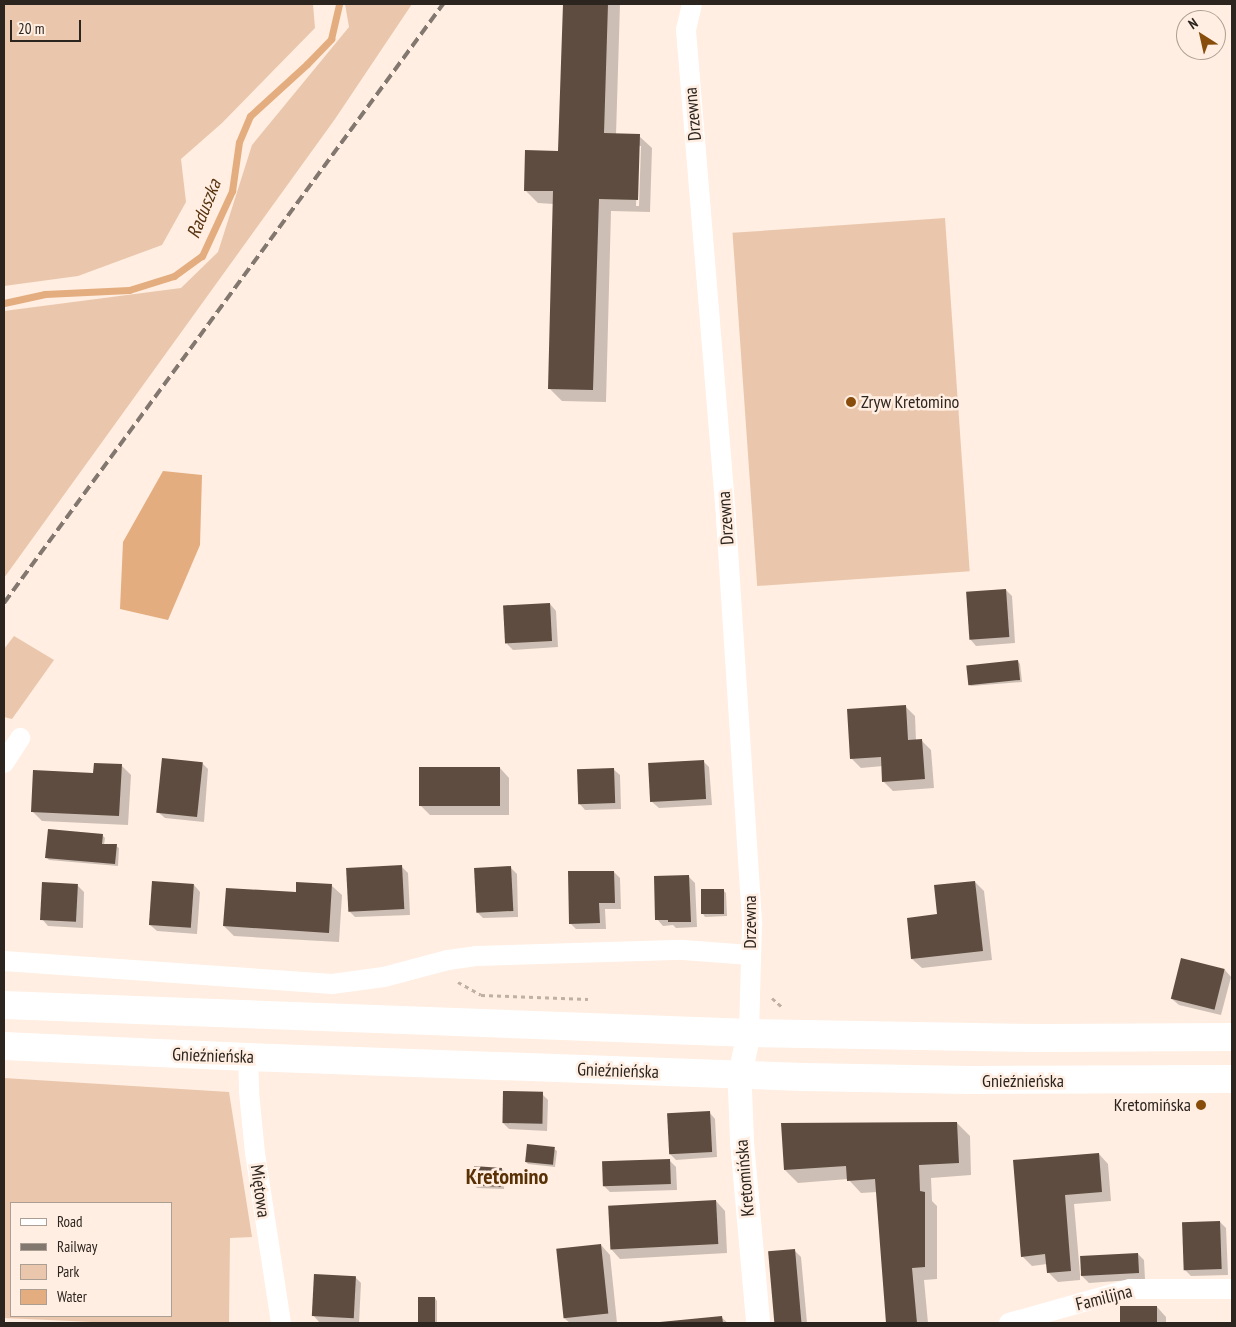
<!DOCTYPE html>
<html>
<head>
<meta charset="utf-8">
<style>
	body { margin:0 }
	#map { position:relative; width:1236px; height:1327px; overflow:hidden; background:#ffeee1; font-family:"PT Sans Narrow",sans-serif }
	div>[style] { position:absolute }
	.green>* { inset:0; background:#eac7ac; transform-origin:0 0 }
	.water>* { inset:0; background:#e4ad7f }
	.shadow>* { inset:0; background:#0003 }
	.stream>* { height:7px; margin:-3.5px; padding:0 3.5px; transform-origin:3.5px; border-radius:3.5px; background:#e4ad7f }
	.building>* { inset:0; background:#5d4c3f; transform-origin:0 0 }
	.path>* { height:3px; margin-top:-1.5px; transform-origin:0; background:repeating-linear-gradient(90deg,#beb0a5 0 4px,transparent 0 8px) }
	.minor>* { height:20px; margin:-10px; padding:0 10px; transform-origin:10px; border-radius:10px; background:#fff }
	.tertiary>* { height:24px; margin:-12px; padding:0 12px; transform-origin:12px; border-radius:12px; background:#fff }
	.secondary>* { height:28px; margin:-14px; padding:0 14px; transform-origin:14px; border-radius:14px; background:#fff }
	.rail>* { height:4px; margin-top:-2px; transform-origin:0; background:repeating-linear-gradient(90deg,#83786f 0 10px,transparent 0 15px) }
	.dots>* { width:14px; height:14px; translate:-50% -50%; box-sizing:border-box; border:2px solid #ffeee1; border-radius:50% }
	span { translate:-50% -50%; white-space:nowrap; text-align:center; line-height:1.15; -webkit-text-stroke:5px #ffeee1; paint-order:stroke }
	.street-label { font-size:18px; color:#2c251f }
	.poi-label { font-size:18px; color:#2c251f }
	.left { translate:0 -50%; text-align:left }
	.right { translate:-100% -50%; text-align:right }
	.water-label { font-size:19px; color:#593411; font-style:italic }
	.district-label { font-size:22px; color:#5a3105; font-weight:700 }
	.frame { position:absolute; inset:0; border:5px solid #2c251f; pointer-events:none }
	.legend { position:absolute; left:10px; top:1202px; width:162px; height:115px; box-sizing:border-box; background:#ffeee1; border:1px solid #ab9e93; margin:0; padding:6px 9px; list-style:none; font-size:15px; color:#2c251f }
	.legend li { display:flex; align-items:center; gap:10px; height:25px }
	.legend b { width:25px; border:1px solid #ab9e93 }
	.north { position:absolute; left:1176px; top:10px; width:50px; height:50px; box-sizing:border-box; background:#ffeee1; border:1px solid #ab9e93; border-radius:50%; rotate:325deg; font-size:14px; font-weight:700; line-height:20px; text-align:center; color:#2c251f }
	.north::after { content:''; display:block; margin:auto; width:18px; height:22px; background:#894d0b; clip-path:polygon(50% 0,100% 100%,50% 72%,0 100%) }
	.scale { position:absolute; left:10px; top:20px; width:71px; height:22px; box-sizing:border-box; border:2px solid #2c251f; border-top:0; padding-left:6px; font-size:15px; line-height:18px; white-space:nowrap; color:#2c251f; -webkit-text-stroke:4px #ffeee1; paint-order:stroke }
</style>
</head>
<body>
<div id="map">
	<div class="green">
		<div style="clip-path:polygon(4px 4px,313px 4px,315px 28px,222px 123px,181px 159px,186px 202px,162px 245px,78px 276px,4px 286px)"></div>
		<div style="clip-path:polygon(345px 4px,412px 4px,335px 119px,4px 578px,4px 311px,181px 288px,218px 252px,252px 145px,349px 27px)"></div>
		<div style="left:945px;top:218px;width:354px;height:213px;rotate:86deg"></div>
		<div style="clip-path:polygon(14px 636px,54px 660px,12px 719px,4px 717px,4px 649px)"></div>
		<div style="clip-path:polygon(evenodd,4px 1078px,229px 1092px,252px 1237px,230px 1238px,229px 1323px,114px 1323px,4px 1318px,4px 1078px,171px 1203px,171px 1316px,11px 1316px,11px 1203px,171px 1203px)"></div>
	</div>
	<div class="water">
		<div style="clip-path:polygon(163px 471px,202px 475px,200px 545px,168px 620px,120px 609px,123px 542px)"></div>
	</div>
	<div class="shadow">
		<div style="clip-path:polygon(evenodd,564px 4px,620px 4px,616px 135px,639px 136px,652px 148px,650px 212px,611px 211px,606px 402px,562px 401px,549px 388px,554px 204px,538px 203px,525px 190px,559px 152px,564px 4px,638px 146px,641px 146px,639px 206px,636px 206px,638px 146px)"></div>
		<div style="clip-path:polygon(1006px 590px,1012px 596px,1015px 643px,976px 646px,970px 639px)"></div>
		<div style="clip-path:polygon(550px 604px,556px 611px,558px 647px,513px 650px,507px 644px)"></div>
		<div style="clip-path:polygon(1018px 661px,1020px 664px,1022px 682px,971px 686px,968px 684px)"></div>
		<div style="clip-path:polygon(905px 706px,915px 716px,916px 741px,922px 741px,931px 750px,934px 788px,893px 791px,883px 781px,883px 766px,861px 768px,851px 758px)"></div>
		<div style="clip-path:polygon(703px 761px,709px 767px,712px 805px,659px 808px,652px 802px)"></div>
		<div style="clip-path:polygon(202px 763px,208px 769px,204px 822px,165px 818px,158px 812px)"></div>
		<div style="clip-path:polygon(121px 765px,131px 775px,128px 825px,42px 821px,32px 811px,95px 774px)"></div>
		<div style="clip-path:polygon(500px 768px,509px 778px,509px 815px,430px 815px,421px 806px)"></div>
		<div style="clip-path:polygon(613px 769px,620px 775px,621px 809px,585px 810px,579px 803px)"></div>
		<div style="clip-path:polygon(102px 835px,105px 838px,104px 845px,116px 846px,119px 848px,118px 866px,49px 860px,47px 858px)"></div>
		<div style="clip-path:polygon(402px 867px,408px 873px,410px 915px,355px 917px,349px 911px)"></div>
		<div style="clip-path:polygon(511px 868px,517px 874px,518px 917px,483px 918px,476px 911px)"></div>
		<div style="clip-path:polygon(614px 872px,620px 878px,621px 909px,605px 909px,606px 929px,576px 929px,570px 923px)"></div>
		<div style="clip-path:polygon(689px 877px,695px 883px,697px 927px,676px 928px,673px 925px,663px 926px,657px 919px)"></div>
		<div style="clip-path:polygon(975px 882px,984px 891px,992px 960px,922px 968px,912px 959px,939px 915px)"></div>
		<div style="clip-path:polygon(298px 884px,332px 886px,342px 895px,339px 942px,234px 936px,224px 926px,297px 893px)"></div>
		<div style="clip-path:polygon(194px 885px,200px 892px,197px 934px,157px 931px,150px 925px)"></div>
		<div style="clip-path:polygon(78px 886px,84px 892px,83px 928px,48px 926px,42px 919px)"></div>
		<div style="clip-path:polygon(723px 890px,726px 893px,727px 916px,705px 917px,703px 914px)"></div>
		<div style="clip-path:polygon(1225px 970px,1231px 977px,1221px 1015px,1179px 1005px,1172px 999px)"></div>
		<div style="clip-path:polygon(542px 1094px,548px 1100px,547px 1131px,509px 1129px,503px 1123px)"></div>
		<div style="clip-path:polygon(709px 1112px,715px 1119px,717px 1157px,676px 1160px,670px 1154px)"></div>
		<div style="clip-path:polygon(957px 1123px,970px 1136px,971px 1175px,931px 1178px,932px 1201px,937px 1206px,937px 1279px,924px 1280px,928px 1323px,887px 1323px,877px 1192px,861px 1193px,848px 1179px,798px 1183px,785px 1170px,782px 1125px)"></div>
		<div style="clip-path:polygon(554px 1149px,557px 1151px,555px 1167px,528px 1164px,526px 1162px)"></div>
		<div style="clip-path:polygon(1099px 1154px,1108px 1164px,1111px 1201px,1074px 1204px,1080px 1274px,1138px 1254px,1144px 1260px,1145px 1279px,1089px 1283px,1080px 1274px,1080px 1280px,1058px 1282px,1048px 1272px,1047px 1264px,1032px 1266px,1022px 1256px,1015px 1162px)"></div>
		<div style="clip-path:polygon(670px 1161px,676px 1167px,677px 1190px,610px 1192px,604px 1186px)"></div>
		<div style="clip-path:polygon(502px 1169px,505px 1172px,504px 1189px,477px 1188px,474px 1185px)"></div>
		<div style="clip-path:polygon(716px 1201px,725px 1211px,727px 1253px,620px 1259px,611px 1249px)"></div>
		<div style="clip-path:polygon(1220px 1222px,1226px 1228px,1228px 1275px,1191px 1276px,1185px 1270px)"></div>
		<div style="clip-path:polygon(601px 1245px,610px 1255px,617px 1323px,570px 1323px,564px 1318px)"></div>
		<div style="clip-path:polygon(795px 1251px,801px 1257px,807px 1323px,776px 1323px,770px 1253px)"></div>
		<div style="clip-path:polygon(355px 1277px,361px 1283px,359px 1323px,319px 1322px,313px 1315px)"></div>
		<div style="clip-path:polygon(419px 1298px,435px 1298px,437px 1301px,437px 1323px,419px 1323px)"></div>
		<div style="clip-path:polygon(1122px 1307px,1157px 1307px,1166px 1317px,1166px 1323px,1122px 1323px)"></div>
		<div style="clip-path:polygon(721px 1317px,728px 1323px,660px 1323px)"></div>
	</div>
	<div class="stream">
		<div style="left:4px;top:303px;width:42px;rotate:-12.4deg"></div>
		<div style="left:45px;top:294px;width:84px;rotate:-2.7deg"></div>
		<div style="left:129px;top:290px;width:47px;rotate:-17.3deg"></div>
		<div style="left:174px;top:276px;width:34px;rotate:-36deg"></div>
		<div style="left:202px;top:256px;width:72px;rotate:-65.2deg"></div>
		<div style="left:232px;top:191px;width:49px;rotate:-81.9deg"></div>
		<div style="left:239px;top:142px;width:28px;rotate:-67deg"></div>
		<div style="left:250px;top:116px;width:77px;rotate:-42.4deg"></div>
		<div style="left:307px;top:64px;width:35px;rotate:-46deg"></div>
		<div style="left:331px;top:39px;width:36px;rotate:-77deg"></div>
	</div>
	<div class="building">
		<div style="clip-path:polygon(563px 4px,608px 4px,604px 133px,640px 134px,638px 200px,599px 199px,593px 390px,548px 389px,553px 191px,524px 191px,525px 150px,558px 151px)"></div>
		<div style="left:1006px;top:589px;width:48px;height:40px;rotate:86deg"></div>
		<div style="left:550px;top:603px;width:38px;height:47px;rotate:87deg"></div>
		<div style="left:1018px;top:660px;width:20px;height:52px;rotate:84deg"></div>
		<div style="clip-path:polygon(906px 705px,908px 740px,922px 739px,925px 779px,882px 782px,881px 757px,850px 759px,847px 709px)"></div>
		<div style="left:162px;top:758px;width:41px;height:55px;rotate:6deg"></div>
		<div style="left:704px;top:760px;width:39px;height:56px;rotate:87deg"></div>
		<div style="clip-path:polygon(94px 763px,122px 764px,119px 816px,31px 812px,33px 770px,93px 773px)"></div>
		<div style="left:419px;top:767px;width:81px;height:39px"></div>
		<div style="left:614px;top:768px;width:35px;height:37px;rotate:88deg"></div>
		<div style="clip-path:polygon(48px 829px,103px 834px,102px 844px,117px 844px,115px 864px,45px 858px)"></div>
		<div style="left:402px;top:865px;width:44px;height:56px;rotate:87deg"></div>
		<div style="left:511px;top:866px;width:45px;height:37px;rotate:87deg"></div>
		<div style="clip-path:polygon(568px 871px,614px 871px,615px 903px,599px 903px,600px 923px,569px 924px)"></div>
		<div style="clip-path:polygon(689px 875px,691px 922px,668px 922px,668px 920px,655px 920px,654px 876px)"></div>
		<div style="left:152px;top:881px;width:42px;height:44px;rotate:4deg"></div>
		<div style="clip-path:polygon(975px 881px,983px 951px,911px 959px,907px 918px,937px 914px,934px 885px)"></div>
		<div style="left:42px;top:882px;width:36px;height:38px;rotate:3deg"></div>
		<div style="clip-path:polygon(296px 882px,332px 884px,329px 933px,223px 926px,226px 888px,296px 892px)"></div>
		<div style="left:724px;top:889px;width:25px;height:23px;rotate:90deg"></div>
		<div style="left:1181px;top:958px;width:45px;height:42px;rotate:14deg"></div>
		<div style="left:503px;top:1091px;width:40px;height:32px;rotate:1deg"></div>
		<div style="left:710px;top:1111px;width:41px;height:43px;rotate:87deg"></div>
		<div style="clip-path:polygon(957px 1122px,959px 1163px,919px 1165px,920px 1191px,925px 1192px,925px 1267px,912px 1268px,917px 1323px,886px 1323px,875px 1179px,847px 1181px,846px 1166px,784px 1170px,781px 1123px)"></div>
		<div style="left:527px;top:1144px;width:28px;height:18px;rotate:6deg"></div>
		<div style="clip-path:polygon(1099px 1153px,1102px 1192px,1065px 1195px,1071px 1271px,1047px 1273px,1045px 1254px,1021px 1257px,1013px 1160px)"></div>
		<div style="left:670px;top:1159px;width:25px;height:68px;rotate:88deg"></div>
		<div style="left:474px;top:1166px;width:28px;height:19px;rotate:4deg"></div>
		<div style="left:716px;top:1200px;width:44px;height:108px;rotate:87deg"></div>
		<div style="left:1220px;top:1221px;width:48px;height:38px;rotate:88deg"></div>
		<div style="left:601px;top:1244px;width:70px;height:45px;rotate:84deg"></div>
		<div style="left:795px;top:1249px;width:74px;height:27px;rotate:85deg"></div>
		<div style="left:1138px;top:1253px;width:20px;height:58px;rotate:87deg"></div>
		<div style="left:314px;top:1274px;width:42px;height:42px;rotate:3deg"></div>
		<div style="left:418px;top:1297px;width:17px;height:26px"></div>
		<div style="left:1120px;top:1306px;width:37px;height:17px"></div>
		<div style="clip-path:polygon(722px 1316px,723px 1323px,660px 1323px,660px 1322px)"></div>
	</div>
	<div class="path">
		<div style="left:458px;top:982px;width:26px;rotate:29deg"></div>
		<div style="left:481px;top:995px;width:107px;rotate:2.1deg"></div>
		<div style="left:772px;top:998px;width:13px;rotate:42deg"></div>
	</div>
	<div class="minor">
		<div style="left:692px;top:4px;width:27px;rotate:103deg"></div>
		<div style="left:686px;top:30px;width:491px;rotate:85.3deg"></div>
		<div style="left:726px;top:519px;width:407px;rotate:86.3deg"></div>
		<div style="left:752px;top:925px;width:108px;rotate:91.6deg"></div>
		<div style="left:4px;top:763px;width:30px;rotate:-57deg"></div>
		<div style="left:4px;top:961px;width:329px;rotate:4deg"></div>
		<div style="left:332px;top:984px;width:52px;rotate:-7.7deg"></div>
		<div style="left:384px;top:977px;width:66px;rotate:-14.9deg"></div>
		<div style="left:448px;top:960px;width:28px;rotate:-8deg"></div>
		<div style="left:476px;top:956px;width:207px;rotate:-1.7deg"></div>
		<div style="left:683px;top:950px;width:67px;rotate:4.3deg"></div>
		<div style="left:248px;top:1057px;width:35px;rotate:88deg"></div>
		<div style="left:249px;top:1092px;width:61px;rotate:84.4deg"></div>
		<div style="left:255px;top:1153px;width:172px;rotate:81.3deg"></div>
		<div style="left:1009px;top:1323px;width:126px;rotate:-15.7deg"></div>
		<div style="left:1130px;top:1289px;width:102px"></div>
	</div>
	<div class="tertiary">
		<div style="left:749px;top:1033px;width:43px;rotate:102.1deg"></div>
		<div style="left:740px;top:1075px;width:14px;rotate:90deg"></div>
		<div style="left:740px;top:1089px;width:53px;rotate:87.8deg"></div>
		<div style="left:742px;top:1142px;width:182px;rotate:84.9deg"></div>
	</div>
	<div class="secondary">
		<div style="left:4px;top:1005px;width:746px;rotate:2.15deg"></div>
		<div style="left:749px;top:1033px;width:293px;rotate:1deg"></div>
		<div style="left:1042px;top:1038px;width:190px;rotate:-0.3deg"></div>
		<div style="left:4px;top:1046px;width:244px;rotate:2.6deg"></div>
		<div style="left:248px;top:1057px;width:556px;rotate:2.06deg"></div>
		<div style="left:804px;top:1077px;width:165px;rotate:1deg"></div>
		<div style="left:969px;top:1080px;width:263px;rotate:-0.2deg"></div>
	</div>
	<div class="rail">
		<div style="left:4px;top:603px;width:743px;rotate:-53.76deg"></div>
	</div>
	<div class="dots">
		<div style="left:851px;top:402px;background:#894d0b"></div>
		<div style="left:1201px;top:1105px;background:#894d0b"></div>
	</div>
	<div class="street-label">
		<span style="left:693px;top:114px;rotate:-95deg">Drzewna</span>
		<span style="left:726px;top:518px;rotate:-94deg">Drzewna</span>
		<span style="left:750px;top:922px;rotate:-90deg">Drzewna</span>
		<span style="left:213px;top:1056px;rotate:2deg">Gnieźnieńska</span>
		<span style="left:618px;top:1071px;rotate:2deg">Gnieźnieńska</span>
		<span style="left:1023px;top:1081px">Gnieźnieńska</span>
		<span style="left:745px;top:1178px;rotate:-95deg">Kretomińska</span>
		<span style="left:260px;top:1191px;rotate:82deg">Miętowa</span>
		<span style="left:1104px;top:1298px;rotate:-14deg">Familijna</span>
	</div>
	<div class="poi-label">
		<span class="left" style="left:861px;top:402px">Zryw Kretomino</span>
		<span class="right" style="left:1191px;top:1105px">Kretomińska</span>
	</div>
	<div class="water-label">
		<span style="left:204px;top:209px;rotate:-68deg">Raduszka</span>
	</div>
	<div class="district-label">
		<span style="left:507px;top:1177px">Kretomino</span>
	</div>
	<div class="frame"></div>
	<ul class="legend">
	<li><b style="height:6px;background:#fff"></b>Road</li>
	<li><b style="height:6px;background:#83786f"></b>Railway</li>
	<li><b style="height:14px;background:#eac7ac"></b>Park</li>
	<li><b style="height:14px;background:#e4ad7f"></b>Water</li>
	</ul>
	<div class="north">N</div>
	<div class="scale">20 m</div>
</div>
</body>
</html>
